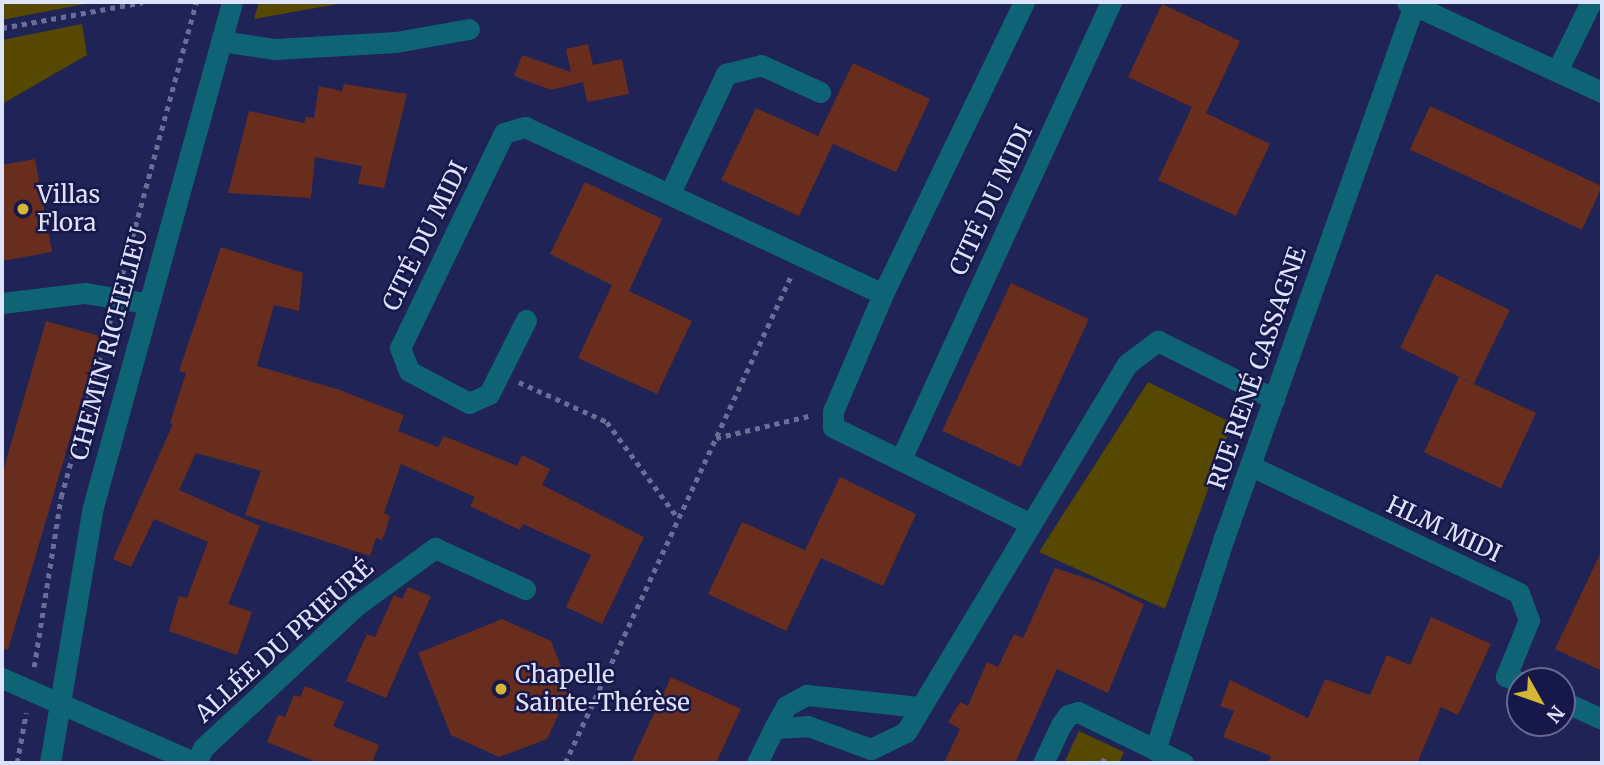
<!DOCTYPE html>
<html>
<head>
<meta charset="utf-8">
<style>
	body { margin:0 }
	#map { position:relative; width:1604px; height:765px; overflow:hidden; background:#1f2355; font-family:Merriweather,serif }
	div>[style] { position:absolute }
	.green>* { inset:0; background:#564801 }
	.building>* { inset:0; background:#692d1d; transform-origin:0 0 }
	.path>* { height:4.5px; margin-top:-2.25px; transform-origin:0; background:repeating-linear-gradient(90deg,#6a6e97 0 5px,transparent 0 10px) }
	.minor>* { height:21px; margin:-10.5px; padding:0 10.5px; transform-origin:10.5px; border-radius:10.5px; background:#0e6475 }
	.dots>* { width:19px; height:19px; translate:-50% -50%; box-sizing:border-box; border:4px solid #17184a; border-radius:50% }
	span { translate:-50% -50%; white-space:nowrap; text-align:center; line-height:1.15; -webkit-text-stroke:5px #17184a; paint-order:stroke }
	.poi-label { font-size:24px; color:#dde2fd }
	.left { translate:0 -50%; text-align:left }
	.street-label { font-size:24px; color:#dde2fd }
	.frame { position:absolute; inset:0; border:4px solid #dde2fd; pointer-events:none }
	.north { position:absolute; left:1506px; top:667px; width:70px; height:70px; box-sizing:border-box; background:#17184a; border:2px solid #666992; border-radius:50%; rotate:130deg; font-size:19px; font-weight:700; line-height:28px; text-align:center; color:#dde2fd }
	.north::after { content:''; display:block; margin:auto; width:24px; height:32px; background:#d3b635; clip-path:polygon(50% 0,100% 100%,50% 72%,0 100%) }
</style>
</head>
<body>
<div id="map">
	<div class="green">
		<div style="clip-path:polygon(2px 2px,95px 2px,2px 20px)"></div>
		<div style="clip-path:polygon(259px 2px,349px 2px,254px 19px)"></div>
		<div style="clip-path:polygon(82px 24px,87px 55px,2px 104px,2px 40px)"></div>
		<div style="clip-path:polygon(1148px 382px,1232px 423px,1165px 609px,1039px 552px)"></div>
		<div style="clip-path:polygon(1079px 731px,1124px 752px,1119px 763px,1064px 763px)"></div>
	</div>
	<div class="building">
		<div style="clip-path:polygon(1162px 4px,1240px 41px,1206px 113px,1270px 144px,1236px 216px,1158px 180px,1192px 107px,1128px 77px)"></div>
		<div style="clip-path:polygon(588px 44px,593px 65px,622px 59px,629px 94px,587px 102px,583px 82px,551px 90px,514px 76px,522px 55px,571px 72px,566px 49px)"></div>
		<div style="clip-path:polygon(853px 63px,930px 99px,896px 172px,833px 144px,799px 216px,721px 180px,756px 108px,818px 136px)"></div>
		<div style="clip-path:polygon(344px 84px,407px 94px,384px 188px,358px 184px,362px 166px,315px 157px,311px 198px,228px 193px,249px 111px,304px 123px,306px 117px,314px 118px,319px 86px,342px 91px)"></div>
		<div style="left:1430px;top:106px;width:190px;height:48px;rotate:25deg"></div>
		<div style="clip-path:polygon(35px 159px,52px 252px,2px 261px,2px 165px)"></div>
		<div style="clip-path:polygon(585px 182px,662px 219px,629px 291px,692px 321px,657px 394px,578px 358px,612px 285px,550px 254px)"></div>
		<div style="clip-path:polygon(221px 247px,303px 273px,299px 311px,274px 305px,257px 366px,337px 389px,404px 415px,398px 431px,438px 447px,444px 436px,517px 466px,522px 455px,550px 469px,542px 485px,644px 537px,602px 624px,566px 607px,591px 555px,523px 524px,520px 530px,507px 524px,470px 506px,475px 497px,401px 464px,384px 513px,390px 516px,386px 530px,382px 540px,376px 538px,370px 556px,245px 515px,261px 471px,196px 453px,179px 490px,260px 526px,228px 604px,252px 612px,237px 655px,169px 631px,179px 596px,187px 598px,208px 542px,154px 519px,131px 567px,113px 559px,173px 424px,170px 423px,186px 373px,179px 371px)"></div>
		<div style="left:1436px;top:274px;width:82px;height:82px;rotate:26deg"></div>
		<div style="left:1011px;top:283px;width:86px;height:163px;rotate:25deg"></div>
		<div style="clip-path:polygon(46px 321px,100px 336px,8px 650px,2px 649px,2px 475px)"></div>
		<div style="left:1459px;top:377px;width:85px;height:83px;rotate:25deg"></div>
		<div style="clip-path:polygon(840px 477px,916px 514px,883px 586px,821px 558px,786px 631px,708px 594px,742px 522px,805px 550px)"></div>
		<div style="clip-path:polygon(1602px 550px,1602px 671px,1555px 649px)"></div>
		<div style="clip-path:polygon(1055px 568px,1098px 582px,1144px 604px,1108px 693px,1057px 669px,1015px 763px,944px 763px,960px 729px,948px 722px,960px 702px,968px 706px,987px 662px,998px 667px,1014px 634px,1023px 638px)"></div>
		<div style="clip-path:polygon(408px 587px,431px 596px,386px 698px,346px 681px,367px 634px,375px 637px,394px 595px,402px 599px)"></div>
		<div style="clip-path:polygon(1431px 617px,1491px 644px,1458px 715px,1441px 707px,1417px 763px,1268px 763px,1271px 756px,1223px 737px,1234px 711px,1220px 706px,1230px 680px,1308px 718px,1325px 679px,1370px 695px,1387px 655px,1410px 665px)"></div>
		<div style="clip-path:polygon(502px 619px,551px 641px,570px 690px,547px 739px,499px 757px,451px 735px,418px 653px)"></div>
		<div style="clip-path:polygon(671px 677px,741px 709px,716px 763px,631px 763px)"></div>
		<div style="clip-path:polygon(305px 686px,344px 702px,333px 726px,379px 745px,372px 763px,319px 763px,267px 742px,278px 715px,285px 717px,294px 695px,300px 697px)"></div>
	</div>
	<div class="path">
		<div style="left:2px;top:28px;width:143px;rotate:-10.4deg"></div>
		<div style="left:122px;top:275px;width:283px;rotate:-74.8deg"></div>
		<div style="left:519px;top:382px;width:97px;rotate:24.4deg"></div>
		<div style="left:607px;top:422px;width:119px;rotate:53.5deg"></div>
		<div style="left:716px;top:438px;width:95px;rotate:-13.4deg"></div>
		<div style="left:34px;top:667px;width:172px;rotate:-81deg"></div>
		<div style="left:61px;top:497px;width:184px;rotate:-74.5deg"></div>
		<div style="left:17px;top:763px;width:51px;rotate:-79.8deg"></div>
		<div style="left:565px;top:763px;width:535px;rotate:-65.11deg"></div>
		<div style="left:1102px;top:763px;width:10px;rotate:-66deg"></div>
	</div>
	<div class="minor">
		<div style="left:1024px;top:2px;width:324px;rotate:115.8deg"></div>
		<div style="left:883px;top:294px;width:127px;rotate:113.1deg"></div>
		<div style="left:833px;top:411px;width:16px;rotate:90deg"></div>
		<div style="left:833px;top:427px;width:220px;rotate:26.1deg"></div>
		<div style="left:1407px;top:2px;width:215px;rotate:24.8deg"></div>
		<div style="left:221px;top:41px;width:55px;rotate:8.4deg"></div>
		<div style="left:275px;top:49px;width:121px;rotate:-3.3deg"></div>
		<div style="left:396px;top:42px;width:74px;rotate:-10.1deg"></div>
		<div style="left:1557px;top:71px;width:77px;rotate:-63.8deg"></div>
		<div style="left:670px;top:193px;width:132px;rotate:-64.8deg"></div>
		<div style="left:726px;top:74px;width:36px;rotate:-14deg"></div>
		<div style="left:761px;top:65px;width:65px;rotate:24.6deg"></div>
		<div style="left:2px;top:303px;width:84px;rotate:-6.9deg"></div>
		<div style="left:85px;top:293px;width:62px;rotate:9.3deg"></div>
		<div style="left:526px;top:320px;width:83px;rotate:116.6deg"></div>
		<div style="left:489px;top:394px;width:22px;rotate:156deg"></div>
		<div style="left:469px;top:403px;width:68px;rotate:-151.9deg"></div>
		<div style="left:409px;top:371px;width:25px;rotate:-111deg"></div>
		<div style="left:400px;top:348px;width:239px;rotate:-64.2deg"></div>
		<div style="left:504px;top:133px;width:22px;rotate:-16deg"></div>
		<div style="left:525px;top:127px;width:395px;rotate:25deg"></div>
		<div style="left:901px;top:459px;width:503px;rotate:-65.32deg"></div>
		<div style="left:1253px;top:467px;width:294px;rotate:25.3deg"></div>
		<div style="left:1519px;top:593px;width:29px;rotate:70deg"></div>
		<div style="left:1529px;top:620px;width:61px;rotate:112.3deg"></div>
		<div style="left:1506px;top:676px;width:15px;rotate:23deg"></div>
		<div style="left:2px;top:678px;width:212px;rotate:23.7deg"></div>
		<div style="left:1562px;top:701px;width:44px;rotate:24.2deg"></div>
		<div style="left:774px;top:728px;width:25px;rotate:-61deg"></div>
		<div style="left:786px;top:706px;width:24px;rotate:-28deg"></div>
		<div style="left:807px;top:695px;width:114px;rotate:6.1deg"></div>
		<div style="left:1155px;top:750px;width:223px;rotate:-72deg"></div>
		<div style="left:1224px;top:538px;width:566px;rotate:-70.38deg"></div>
		<div style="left:50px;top:763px;width:260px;rotate:-80.5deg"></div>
		<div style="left:93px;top:507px;width:524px;rotate:-74.61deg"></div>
		<div style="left:196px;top:763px;width:17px;rotate:-65deg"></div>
		<div style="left:203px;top:748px;width:210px;rotate:-42.9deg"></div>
		<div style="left:357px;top:605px;width:97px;rotate:-36.2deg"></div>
		<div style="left:435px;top:548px;width:99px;rotate:24.5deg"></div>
		<div style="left:757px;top:763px;width:39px;rotate:-64deg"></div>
		<div style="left:774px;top:728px;width:34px;rotate:-3deg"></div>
		<div style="left:808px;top:726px;width:67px;rotate:20.1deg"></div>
		<div style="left:871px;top:749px;width:39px;rotate:-26deg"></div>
		<div style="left:906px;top:732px;width:429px;rotate:-59deg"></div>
		<div style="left:1127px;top:364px;width:39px;rotate:-37deg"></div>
		<div style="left:1158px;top:341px;width:130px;rotate:26.6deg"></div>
		<div style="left:1043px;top:763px;width:42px;rotate:-64.7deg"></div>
		<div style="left:1061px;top:725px;width:12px;rotate:-55deg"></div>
		<div style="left:1068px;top:715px;width:10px;rotate:-17deg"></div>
		<div style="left:1078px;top:712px;width:117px;rotate:25.9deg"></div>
	</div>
	<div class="dots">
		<div style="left:23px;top:209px;background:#d3b635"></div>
		<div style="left:501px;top:689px;background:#d3b635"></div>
	</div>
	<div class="poi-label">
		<span class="left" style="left:37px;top:209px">Villas<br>Flora</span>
		<span class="left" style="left:515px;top:689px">Chapelle<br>Sainte-Thérèse</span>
	</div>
	<div class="street-label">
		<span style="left:991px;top:200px;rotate:-65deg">CITÉ DU MIDI</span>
		<span style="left:425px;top:236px;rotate:-64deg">CITÉ DU MIDI</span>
		<span style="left:109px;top:344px;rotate:-75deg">CHEMIN RICHELIEU</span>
		<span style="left:1257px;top:368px;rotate:-71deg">RUE RENÉ CASSAGNE</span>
		<span style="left:1444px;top:529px;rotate:25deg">HLM MIDI</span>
		<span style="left:284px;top:641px;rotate:-42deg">ALLÉE DU PRIEURÉ</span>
	</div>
	<div class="frame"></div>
	<div class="north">N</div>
</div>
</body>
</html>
